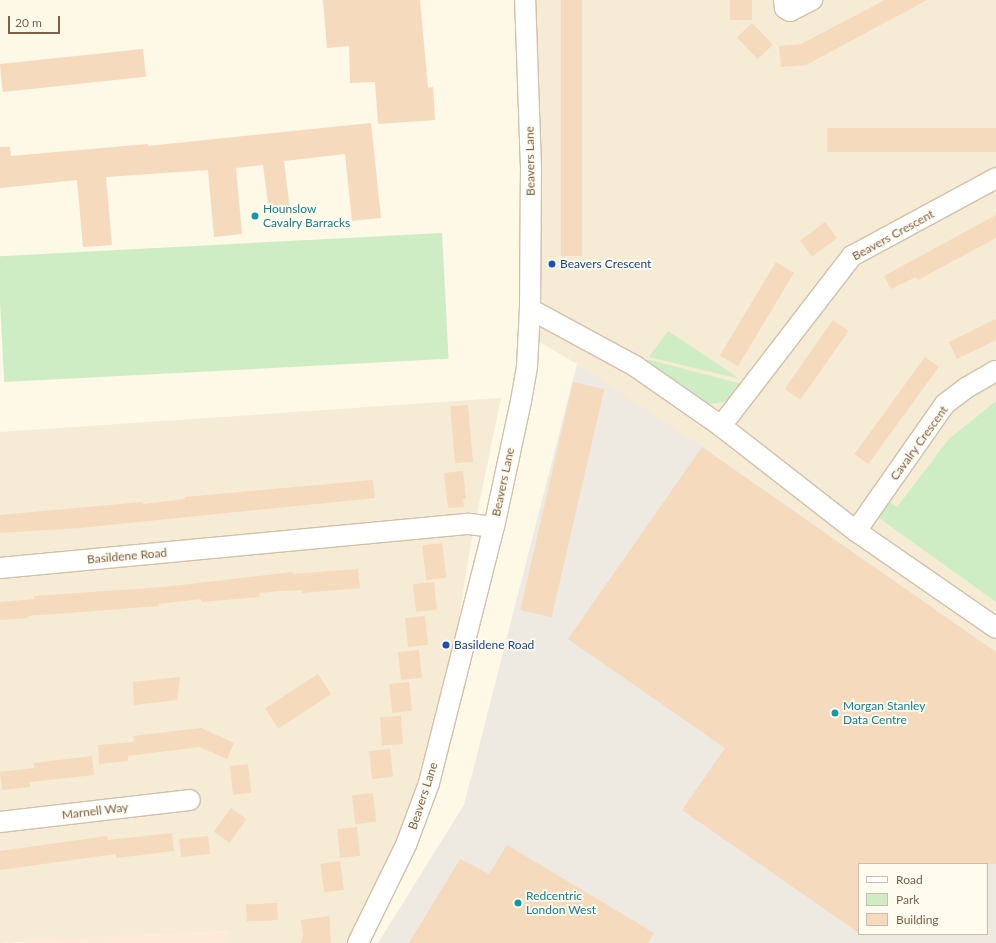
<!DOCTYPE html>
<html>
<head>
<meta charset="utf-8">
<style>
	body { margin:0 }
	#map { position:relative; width:996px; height:943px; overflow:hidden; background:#fef8e7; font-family:Lato,sans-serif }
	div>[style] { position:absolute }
	.residential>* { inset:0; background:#f6ebd5 }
	.commercial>* { inset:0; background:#ffeada }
	.industrial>* { inset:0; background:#eee9e1 }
	.green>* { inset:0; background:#cfedc4; transform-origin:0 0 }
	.building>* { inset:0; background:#f5dabd; transform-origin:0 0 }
	.roads { filter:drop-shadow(1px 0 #d1c1ab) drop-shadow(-1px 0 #d1c1ab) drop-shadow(0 1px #d1c1ab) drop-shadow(0 -1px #d1c1ab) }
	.street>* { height:20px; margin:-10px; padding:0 10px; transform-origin:10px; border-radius:10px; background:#fff }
	.dots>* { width:11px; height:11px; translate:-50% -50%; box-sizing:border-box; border:2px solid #fffbef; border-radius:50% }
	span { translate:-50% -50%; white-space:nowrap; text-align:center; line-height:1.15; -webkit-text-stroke:3.5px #fffbef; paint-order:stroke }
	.street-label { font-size:12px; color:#7a6149 }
	.culture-label { font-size:12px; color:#0d838f }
	.left { translate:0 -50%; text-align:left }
	.transit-label { font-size:12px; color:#164399 }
	.legend { position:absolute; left:858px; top:863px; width:130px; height:72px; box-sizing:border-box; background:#fffbef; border:1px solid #cabdad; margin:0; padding:5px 7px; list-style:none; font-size:12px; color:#7a6149 }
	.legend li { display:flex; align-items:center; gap:8px; height:20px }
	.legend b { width:20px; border:1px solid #cabdad }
	.scale { position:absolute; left:8px; top:16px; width:52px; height:18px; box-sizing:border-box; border:2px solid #7a6149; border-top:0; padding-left:5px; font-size:12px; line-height:14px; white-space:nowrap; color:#7a6149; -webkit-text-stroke:3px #fffbef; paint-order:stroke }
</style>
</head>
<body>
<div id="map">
	<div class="residential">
		<div style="clip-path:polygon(525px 0,996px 0,996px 652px,577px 364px,529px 336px)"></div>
		<div style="clip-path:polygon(501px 398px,471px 543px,440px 737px,357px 943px,222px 943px,229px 931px,0 943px,0 432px)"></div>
	</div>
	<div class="commercial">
		<div style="clip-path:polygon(230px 931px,222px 943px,24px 943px,24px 940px)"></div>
	</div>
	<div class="industrial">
		<div style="clip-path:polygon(evenodd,577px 364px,702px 447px,996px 652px,996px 943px,378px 943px,464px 805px,577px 364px,859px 864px,987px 864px,987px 934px,859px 934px,859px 864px)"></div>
	</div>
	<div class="green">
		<div style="left:442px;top:233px;width:126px;height:445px;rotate:87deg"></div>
		<div style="clip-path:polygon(668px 331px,740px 379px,649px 357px)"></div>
		<div style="clip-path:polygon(646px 360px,650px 360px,742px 384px,725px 402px,706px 404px,647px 364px)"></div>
		<div style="clip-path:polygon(996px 401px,996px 602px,875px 515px,883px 498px,897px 507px,949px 439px)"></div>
	</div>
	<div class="building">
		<div style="clip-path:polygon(323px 0,420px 0,428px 88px,433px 87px,435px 120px,378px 124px,375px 82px,350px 83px,349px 46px,327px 48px)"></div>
		<div style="left:561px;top:0;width:21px;height:256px"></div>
		<div style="left:730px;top:0;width:22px;height:20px"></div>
		<div style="clip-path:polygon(885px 0,927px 0,806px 65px,781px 67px,779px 46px,801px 44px)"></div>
		<div style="left:752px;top:23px;width:30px;height:21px;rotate:46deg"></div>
		<div style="left:143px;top:49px;width:28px;height:144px;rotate:84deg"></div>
		<div style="clip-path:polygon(371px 123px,381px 218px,352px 221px,345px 154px,284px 161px,290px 210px,269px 212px,263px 165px,236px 168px,242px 234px,214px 237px,208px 170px,106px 177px,112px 245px,83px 247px,77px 180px,0 188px,0 147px,10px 147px,11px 156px,148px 144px,148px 146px)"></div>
		<div style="left:996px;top:128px;width:24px;height:169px;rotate:90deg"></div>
		<div style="clip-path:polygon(996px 215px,996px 238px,918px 280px,916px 277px,891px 289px,884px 276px)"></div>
		<div style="left:825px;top:222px;width:20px;height:31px;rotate:53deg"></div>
		<div style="left:776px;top:262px;width:21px;height:109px;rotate:31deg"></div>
		<div style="clip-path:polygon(996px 319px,996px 340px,957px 359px,949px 342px)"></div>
		<div style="left:833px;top:320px;width:19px;height:84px;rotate:35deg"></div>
		<div style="left:925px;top:357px;width:17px;height:120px;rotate:36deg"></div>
		<div style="left:573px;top:382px;width:32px;height:234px;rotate:13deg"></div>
		<div style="left:468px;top:405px;width:57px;height:18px;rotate:85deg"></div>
		<div style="clip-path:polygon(702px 447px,996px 652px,996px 864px,859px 864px,859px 933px,682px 810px,725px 748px,568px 639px)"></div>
		<div style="clip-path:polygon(463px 471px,466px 499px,463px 499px,464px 507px,448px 508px,444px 473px)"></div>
		<div style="clip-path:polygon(373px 480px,375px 498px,80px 528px,0 533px,0 515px,143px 502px,143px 504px,185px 499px,185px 497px)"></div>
		<div style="left:442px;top:543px;width:35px;height:20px;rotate:83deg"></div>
		<div style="clip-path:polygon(358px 569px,360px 588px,302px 593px,302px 590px,280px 591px,259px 593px,260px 597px,202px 602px,201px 599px,159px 604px,159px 606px,28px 616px,29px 618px,0 620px,0 602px,34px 599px,34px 596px,164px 587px,292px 572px,293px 574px)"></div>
		<div style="left:434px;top:582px;width:28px;height:21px;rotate:84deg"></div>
		<div style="left:425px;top:616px;width:29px;height:20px;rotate:84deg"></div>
		<div style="left:419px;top:650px;width:28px;height:21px;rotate:84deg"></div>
		<div style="left:318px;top:674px;width:24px;height:63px;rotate:57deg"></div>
		<div style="clip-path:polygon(180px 677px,177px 700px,134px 705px,133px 682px)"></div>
		<div style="left:409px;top:682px;width:29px;height:20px;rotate:84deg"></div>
		<div style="left:401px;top:716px;width:28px;height:21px;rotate:86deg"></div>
		<div style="clip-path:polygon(201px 728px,234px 743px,227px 759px,199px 747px,128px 756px,128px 761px,99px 764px,98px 745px,134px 742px,133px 736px)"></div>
		<div style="left:390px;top:749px;width:28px;height:21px;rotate:84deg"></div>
		<div style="clip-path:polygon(92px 756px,94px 775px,30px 782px,30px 787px,2px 790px,0 772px,34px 768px,34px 763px)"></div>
		<div style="left:248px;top:764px;width:29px;height:18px;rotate:84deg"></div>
		<div style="left:373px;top:793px;width:29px;height:21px;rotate:84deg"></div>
		<div style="left:231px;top:808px;width:19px;height:29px;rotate:36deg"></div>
		<div style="left:357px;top:827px;width:29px;height:20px;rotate:84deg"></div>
		<div style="clip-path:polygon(172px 833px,174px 851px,116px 858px,116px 854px,0 870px,0 851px,107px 836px,108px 840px)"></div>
		<div style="left:208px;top:836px;width:18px;height:29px;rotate:84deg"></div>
		<div style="clip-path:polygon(507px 845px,654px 933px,648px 943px,409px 943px,460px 859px,489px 874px)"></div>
		<div style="left:340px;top:861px;width:29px;height:20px;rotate:82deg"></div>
		<div style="left:277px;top:903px;width:17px;height:31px;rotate:87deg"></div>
		<div style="clip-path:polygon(329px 916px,331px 943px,301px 943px,303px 935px,301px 920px)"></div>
	</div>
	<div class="roads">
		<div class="street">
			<div style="left:784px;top:0;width:8px;rotate:83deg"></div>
			<div style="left:785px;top:8px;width:6px;rotate:31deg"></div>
			<div style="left:790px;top:11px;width:25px;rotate:-27deg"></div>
			<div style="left:530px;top:309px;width:119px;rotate:28.5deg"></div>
			<div style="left:635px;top:366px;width:105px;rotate:34.9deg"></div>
			<div style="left:721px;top:426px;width:171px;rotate:37.9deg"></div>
			<div style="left:856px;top:531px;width:170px;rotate:34.7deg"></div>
			<div style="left:721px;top:426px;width:215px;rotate:-52.4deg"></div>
			<div style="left:852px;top:256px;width:164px;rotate:-28.4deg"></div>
			<div style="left:856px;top:531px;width:155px;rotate:-55deg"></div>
			<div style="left:945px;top:404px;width:26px;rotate:-37deg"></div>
			<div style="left:966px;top:388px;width:34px;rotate:-30deg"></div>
			<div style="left:0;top:568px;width:471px;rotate:-5.4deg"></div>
			<div style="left:469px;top:524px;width:25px;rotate:7deg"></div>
			<div style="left:0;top:822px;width:191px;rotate:-6.6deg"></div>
			<div style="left:358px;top:943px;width:109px;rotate:-63.9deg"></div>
			<div style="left:406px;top:845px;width:66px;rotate:-69.6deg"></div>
			<div style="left:429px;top:783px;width:264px;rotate:-75.8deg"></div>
			<div style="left:494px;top:527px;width:129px;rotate:-77.9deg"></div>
			<div style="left:521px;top:401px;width:36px;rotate:-80deg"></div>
			<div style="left:527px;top:366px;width:57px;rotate:-87deg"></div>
			<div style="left:530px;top:309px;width:141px;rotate:-89.6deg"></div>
			<div style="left:531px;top:168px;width:168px;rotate:-92deg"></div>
		</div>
	</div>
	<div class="dots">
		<div style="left:255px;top:216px;background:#0f9aa8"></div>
		<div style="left:552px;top:264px;background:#1a4fb4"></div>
		<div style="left:446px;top:645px;background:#1a4fb4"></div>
		<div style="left:835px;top:713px;background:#0f9aa8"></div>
		<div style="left:518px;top:903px;background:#0f9aa8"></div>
	</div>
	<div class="street-label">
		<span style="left:530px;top:161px;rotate:-91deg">Beavers Lane</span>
		<span style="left:893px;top:235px;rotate:-29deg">Beavers Crescent</span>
		<span style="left:919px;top:443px;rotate:-54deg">Cavalry Crescent</span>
		<span style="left:503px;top:482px;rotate:-78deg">Beavers Lane</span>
		<span style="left:127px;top:556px;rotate:-5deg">Basildene Road</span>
		<span style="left:423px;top:796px;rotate:-72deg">Beavers Lane</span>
		<span style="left:95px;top:811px;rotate:-7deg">Marnell Way</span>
	</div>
	<div class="culture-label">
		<span class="left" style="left:263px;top:216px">Hounslow<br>Cavalry Barracks</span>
		<span class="left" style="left:843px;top:713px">Morgan Stanley<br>Data Centre</span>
		<span class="left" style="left:526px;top:903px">Redcentric<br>London West</span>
	</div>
	<div class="transit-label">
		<span class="left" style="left:560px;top:264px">Beavers Crescent</span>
		<span class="left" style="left:454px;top:645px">Basildene Road</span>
	</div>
	<ul class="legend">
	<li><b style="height:5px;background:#fff"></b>Road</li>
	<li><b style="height:11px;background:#cfedc4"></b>Park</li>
	<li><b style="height:11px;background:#f5dabd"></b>Building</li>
	</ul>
	<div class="scale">20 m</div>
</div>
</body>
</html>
